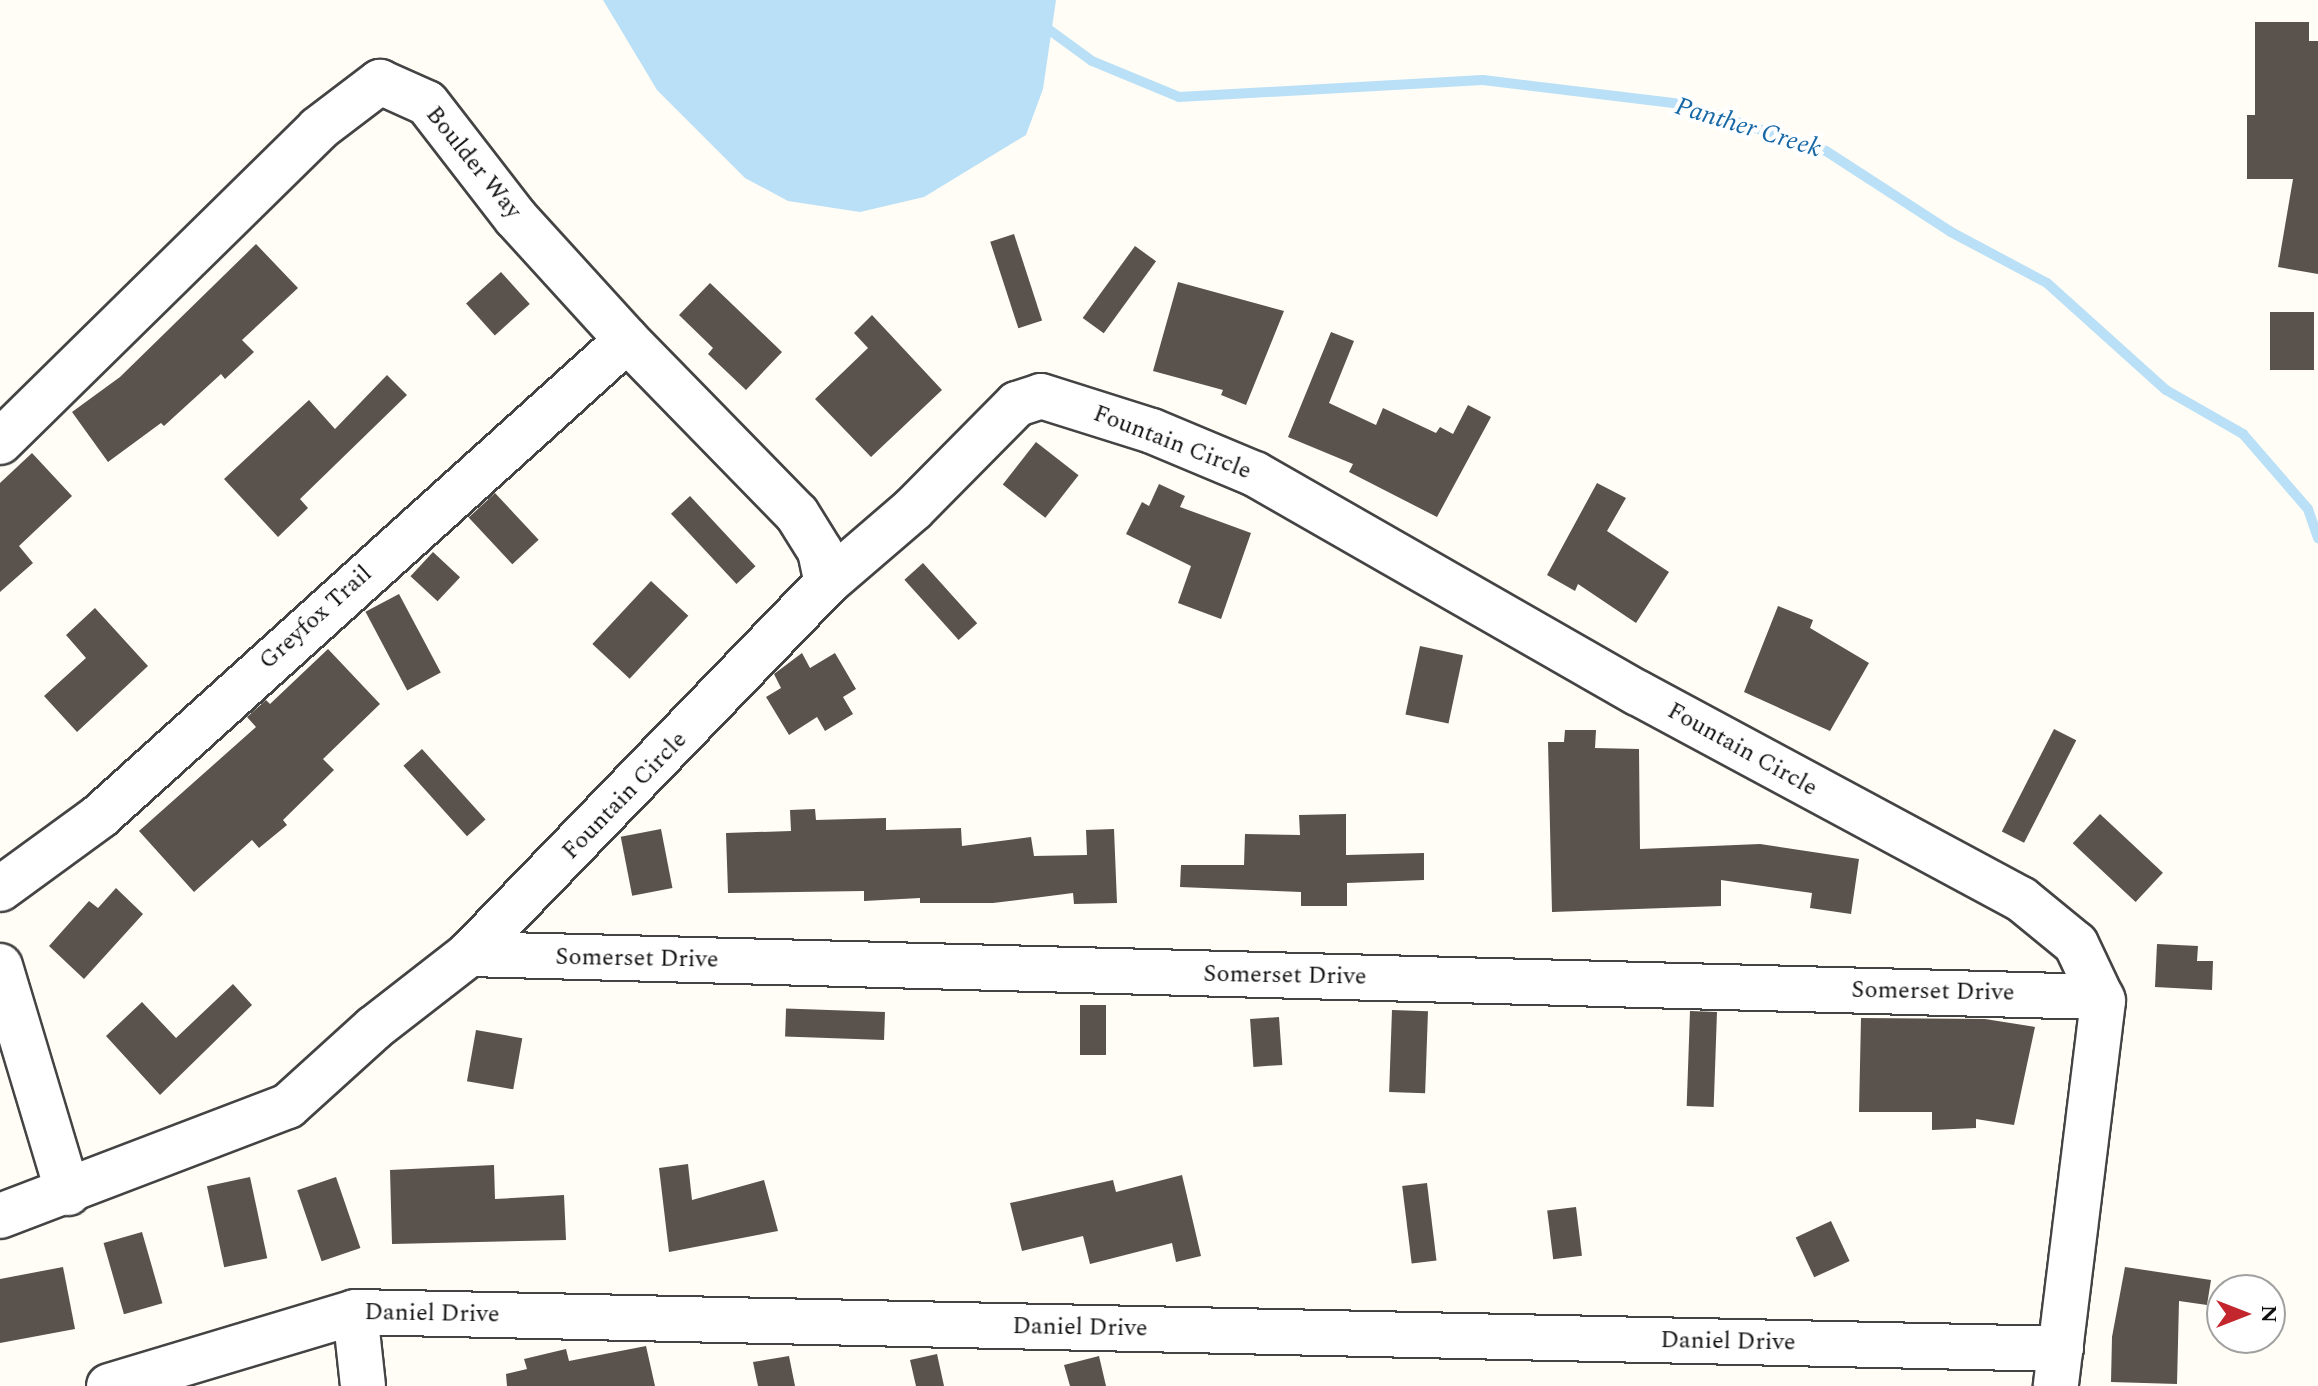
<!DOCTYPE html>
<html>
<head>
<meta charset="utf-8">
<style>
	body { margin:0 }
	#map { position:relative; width:2318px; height:1386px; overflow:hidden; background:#fffdf5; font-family:Spectral,serif }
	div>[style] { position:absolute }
	.water>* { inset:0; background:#b9e0f7 }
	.stream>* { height:10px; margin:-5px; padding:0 5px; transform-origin:5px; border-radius:5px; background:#b9e0f7 }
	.building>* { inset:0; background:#5a524d; transform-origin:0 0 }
	.roads { filter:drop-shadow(2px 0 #444) drop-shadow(-2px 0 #444) drop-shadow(0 2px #444) drop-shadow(0 -2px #444) }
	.minor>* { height:44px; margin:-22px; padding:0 22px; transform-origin:22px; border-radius:22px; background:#fff }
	span { translate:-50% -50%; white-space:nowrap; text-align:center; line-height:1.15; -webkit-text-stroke:8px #fff; paint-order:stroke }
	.street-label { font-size:24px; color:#111 }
	.water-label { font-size:26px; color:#1768a6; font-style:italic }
	.north { position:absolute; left:2206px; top:1274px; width:80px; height:80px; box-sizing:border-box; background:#fff; border:2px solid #a0a0a0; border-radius:50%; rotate:90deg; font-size:22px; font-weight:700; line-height:32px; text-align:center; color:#111 }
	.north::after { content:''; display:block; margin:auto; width:28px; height:36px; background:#c4262e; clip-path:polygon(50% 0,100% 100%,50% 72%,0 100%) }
</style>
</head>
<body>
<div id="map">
	<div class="water">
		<div style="clip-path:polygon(603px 0,1056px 0,1043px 89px,1026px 135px,924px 197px,860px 212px,788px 201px,745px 178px,657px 90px)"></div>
	</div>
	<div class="stream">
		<div style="left:1044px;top:26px;width:59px;rotate:36.1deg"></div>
		<div style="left:1092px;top:61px;width:94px;rotate:22.5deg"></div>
		<div style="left:1179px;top:97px;width:304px;rotate:-3.2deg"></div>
		<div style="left:1483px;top:80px;width:200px;rotate:6.9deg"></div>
		<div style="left:1682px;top:104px;width:151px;rotate:18.1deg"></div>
		<div style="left:1826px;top:151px;width:149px;rotate:32.9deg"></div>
		<div style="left:1951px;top:232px;width:109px;rotate:28deg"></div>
		<div style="left:2047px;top:283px;width:160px;rotate:42deg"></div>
		<div style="left:2166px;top:390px;width:89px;rotate:29.7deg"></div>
		<div style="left:2243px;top:434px;width:99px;rotate:49.1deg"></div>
		<div style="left:2308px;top:509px;width:31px;rotate:71deg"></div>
	</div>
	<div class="building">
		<div style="clip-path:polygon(2255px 22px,2309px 22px,2309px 41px,2318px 41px,2318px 274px,2278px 267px,2293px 179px,2247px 179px,2247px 115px,2255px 115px)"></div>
		<div style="left:1014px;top:234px;width:91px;height:25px;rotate:72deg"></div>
		<div style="clip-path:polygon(256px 244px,298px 288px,242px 340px,254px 352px,225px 379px,221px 374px,164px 426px,161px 423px,108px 462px,72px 412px,120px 377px)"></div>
		<div style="left:1135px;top:246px;width:26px;height:89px;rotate:36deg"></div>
		<div style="left:501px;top:272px;width:43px;height:47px;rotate:48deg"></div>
		<div style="clip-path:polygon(1178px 282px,1284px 311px,1246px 405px,1221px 395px,1223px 390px,1153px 371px)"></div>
		<div style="clip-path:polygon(710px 283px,782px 352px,746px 390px,708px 354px,713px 348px,679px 315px)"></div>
		<div style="left:2270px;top:312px;width:44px;height:58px"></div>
		<div style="clip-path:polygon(872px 315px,942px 390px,871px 457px,815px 399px,868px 348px,854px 333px)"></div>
		<div style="clip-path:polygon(1331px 332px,1354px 341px,1329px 403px,1376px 425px,1383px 408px,1436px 433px,1440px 427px,1453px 434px,1468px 405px,1491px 417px,1437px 517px,1349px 472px,1353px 464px,1288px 437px)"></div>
		<div style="clip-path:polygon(387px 375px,407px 395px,300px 499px,308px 508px,278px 537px,224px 479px,309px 400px,335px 429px)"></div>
		<div style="left:1036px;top:442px;width:54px;height:54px;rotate:38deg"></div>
		<div style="clip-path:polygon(32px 453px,72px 496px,19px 546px,33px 563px,0 592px,0 483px)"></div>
		<div style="clip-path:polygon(1597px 483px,1626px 498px,1607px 531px,1669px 572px,1636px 623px,1578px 584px,1575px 591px,1547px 575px)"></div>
		<div style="clip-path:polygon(1159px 484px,1185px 496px,1180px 507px,1251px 533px,1221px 619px,1178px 603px,1191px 566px,1126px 534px,1142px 502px,1149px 506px)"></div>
		<div style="left:495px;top:493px;width:64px;height:36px;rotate:47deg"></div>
		<div style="left:690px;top:496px;width:96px;height:26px;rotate:47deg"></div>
		<div style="left:433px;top:552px;width:37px;height:33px;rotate:43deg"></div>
		<div style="left:923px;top:563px;width:81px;height:25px;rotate:48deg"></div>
		<div style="left:651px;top:581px;width:51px;height:86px;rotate:43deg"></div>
		<div style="left:399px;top:594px;width:89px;height:38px;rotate:62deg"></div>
		<div style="clip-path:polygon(1778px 606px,1813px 620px,1810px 628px,1869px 663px,1830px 731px,1744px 692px)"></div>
		<div style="clip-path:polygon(95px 608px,148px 666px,77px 732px,44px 696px,86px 658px,66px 635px)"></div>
		<div style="left:1420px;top:646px;width:44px;height:70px;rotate:12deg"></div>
		<div style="clip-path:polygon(328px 649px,380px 704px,323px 759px,334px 770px,283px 820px,287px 825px,259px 848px,252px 840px,194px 892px,139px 831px,256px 727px,247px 717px,266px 700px,270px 704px)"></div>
		<div style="clip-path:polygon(802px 653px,810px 668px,835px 653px,856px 689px,843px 697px,853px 714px,825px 731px,817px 717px,789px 735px,766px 697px,781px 688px,774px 674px)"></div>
		<div style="left:2054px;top:729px;width:25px;height:115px;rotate:27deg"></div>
		<div style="clip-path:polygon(1565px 730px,1596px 730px,1595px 748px,1639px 749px,1640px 849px,1760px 844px,1859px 859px,1851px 914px,1810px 908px,1812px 893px,1721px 880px,1721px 906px,1552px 912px,1548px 742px,1564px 742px)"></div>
		<div style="left:422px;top:749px;width:95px;height:25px;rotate:48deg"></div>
		<div style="clip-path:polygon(815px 809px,816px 820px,886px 818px,886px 830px,961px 828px,962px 846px,1031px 837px,1034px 856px,1087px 855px,1086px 830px,1114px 829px,1117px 903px,1074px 904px,1073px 893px,993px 903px,920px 903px,920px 898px,864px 901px,864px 891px,728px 893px,726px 833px,791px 831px,790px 810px)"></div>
		<div style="clip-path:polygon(1346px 814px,1346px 855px,1424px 853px,1424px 880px,1347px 883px,1347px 906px,1301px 906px,1301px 892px,1180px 887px,1181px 865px,1244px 865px,1245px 834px,1300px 835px,1299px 815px)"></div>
		<div style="left:2100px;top:814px;width:86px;height:40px;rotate:43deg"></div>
		<div style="left:661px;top:829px;width:60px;height:41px;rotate:79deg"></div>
		<div style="clip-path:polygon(116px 888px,143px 914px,84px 979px,49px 946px,89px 901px,98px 908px)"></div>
		<div style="clip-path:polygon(2157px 944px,2198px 946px,2197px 961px,2213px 961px,2212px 990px,2155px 987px)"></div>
		<div style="clip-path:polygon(233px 984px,252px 1005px,160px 1095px,106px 1036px,142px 1002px,176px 1038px)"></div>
		<div style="left:1080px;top:1005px;width:26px;height:50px"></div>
		<div style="left:1392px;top:1010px;width:36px;height:82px;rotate:2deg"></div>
		<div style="left:1690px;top:1011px;width:27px;height:95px;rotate:2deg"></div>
		<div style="left:885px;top:1012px;width:28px;height:99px;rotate:92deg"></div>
		<div style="left:1279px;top:1017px;width:48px;height:29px;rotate:86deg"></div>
		<div style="clip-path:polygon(1861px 1018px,1985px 1019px,2035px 1027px,2014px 1125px,1976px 1119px,1976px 1128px,1932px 1130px,1932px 1112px,1859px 1112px)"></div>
		<div style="left:476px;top:1030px;width:47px;height:52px;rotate:10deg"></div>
		<div style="clip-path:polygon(688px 1164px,692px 1200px,764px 1180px,778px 1231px,669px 1252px,659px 1168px)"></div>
		<div style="clip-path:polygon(494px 1165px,495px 1199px,564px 1195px,566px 1240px,392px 1244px,390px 1170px)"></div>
		<div style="clip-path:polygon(1182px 1175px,1201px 1256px,1176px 1262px,1172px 1243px,1090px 1264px,1083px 1236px,1022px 1251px,1010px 1203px,1113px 1180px,1116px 1192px)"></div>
		<div style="left:250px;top:1177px;width:83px;height:44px;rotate:78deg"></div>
		<div style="left:336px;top:1177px;width:75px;height:41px;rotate:71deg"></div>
		<div style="left:1427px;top:1183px;width:78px;height:25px;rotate:83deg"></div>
		<div style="left:1576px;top:1207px;width:49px;height:29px;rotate:83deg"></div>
		<div style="left:1831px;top:1221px;width:44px;height:39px;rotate:65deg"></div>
		<div style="left:142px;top:1232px;width:74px;height:40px;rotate:74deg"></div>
		<div style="clip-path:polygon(63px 1267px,75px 1329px,0 1343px,0 1279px)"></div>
		<div style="clip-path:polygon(2125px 1267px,2211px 1280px,2207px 1305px,2179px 1301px,2177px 1384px,2111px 1382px,2112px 1337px)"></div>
		<div style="clip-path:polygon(646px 1346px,655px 1386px,507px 1386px,506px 1374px,527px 1369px,524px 1359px,566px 1349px,569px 1361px)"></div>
		<div style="clip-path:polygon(937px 1354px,944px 1386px,916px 1386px,910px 1360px)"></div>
		<div style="clip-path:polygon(789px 1356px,795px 1386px,758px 1386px,753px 1362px)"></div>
		<div style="clip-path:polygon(1099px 1356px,1106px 1386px,1070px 1386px,1064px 1365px)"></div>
	</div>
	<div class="roads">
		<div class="minor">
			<div style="left:0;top:442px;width:446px;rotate:-44.5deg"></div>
			<div style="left:318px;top:129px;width:78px;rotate:-37.2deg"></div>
			<div style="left:380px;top:82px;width:51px;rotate:24.1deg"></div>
			<div style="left:427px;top:103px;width:145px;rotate:52.3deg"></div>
			<div style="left:516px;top:218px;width:165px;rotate:47.7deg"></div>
			<div style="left:627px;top:340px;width:243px;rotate:45.7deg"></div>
			<div style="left:797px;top:514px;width:44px;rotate:58.1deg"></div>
			<div style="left:820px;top:551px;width:33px;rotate:78deg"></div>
			<div style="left:0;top:889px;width:124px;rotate:-36.1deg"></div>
			<div style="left:100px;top:816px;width:710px;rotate:-42.09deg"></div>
			<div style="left:469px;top:954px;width:1633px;rotate:1.51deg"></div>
			<div style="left:0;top:966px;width:237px;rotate:73.3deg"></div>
			<div style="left:0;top:1216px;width:308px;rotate:-20.9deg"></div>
			<div style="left:288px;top:1106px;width:116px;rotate:-42.2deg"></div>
			<div style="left:374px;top:1028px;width:120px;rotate:-37.9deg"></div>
			<div style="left:469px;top:954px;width:516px;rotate:-46.02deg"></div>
			<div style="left:827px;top:583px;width:113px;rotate:-40.7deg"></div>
			<div style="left:913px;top:509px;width:148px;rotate:-45.3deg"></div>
			<div style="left:1017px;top:404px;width:25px;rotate:-18deg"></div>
			<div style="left:1041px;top:396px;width:116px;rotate:17.5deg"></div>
			<div style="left:1152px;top:431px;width:112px;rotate:22.7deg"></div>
			<div style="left:1255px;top:474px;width:441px;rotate:29.8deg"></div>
			<div style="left:1638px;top:693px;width:435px;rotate:28.3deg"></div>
			<div style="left:2021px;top:899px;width:71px;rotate:39.3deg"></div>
			<div style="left:2076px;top:944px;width:63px;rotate:64.7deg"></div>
			<div style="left:2103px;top:1001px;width:388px;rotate:97deg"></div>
			<div style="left:355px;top:1312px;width:74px;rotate:83.8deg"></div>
			<div style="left:109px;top:1386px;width:257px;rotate:-16.7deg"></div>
			<div style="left:355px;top:1312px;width:1706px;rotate:1.24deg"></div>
		</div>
	</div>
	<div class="street-label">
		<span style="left:473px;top:163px;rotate:51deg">Boulder Way</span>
		<span style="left:1172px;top:443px;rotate:21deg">Fountain Circle</span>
		<span style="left:316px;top:618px;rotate:-42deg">Greyfox Trail</span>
		<span style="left:1742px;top:750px;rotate:29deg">Fountain Circle</span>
		<span style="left:625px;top:796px;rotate:-46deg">Fountain Circle</span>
		<span style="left:637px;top:959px;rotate:1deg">Somerset Drive</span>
		<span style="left:1285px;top:976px;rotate:1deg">Somerset Drive</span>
		<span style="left:1933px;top:992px;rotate:1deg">Somerset Drive</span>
		<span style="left:432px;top:1314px;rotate:1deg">Daniel Drive</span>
		<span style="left:1080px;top:1328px;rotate:1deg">Daniel Drive</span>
		<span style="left:1728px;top:1342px;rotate:1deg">Daniel Drive</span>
	</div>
	<div class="water-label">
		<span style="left:1748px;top:128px;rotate:17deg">Panther Creek</span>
	</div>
	<div class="north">N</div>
</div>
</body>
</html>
